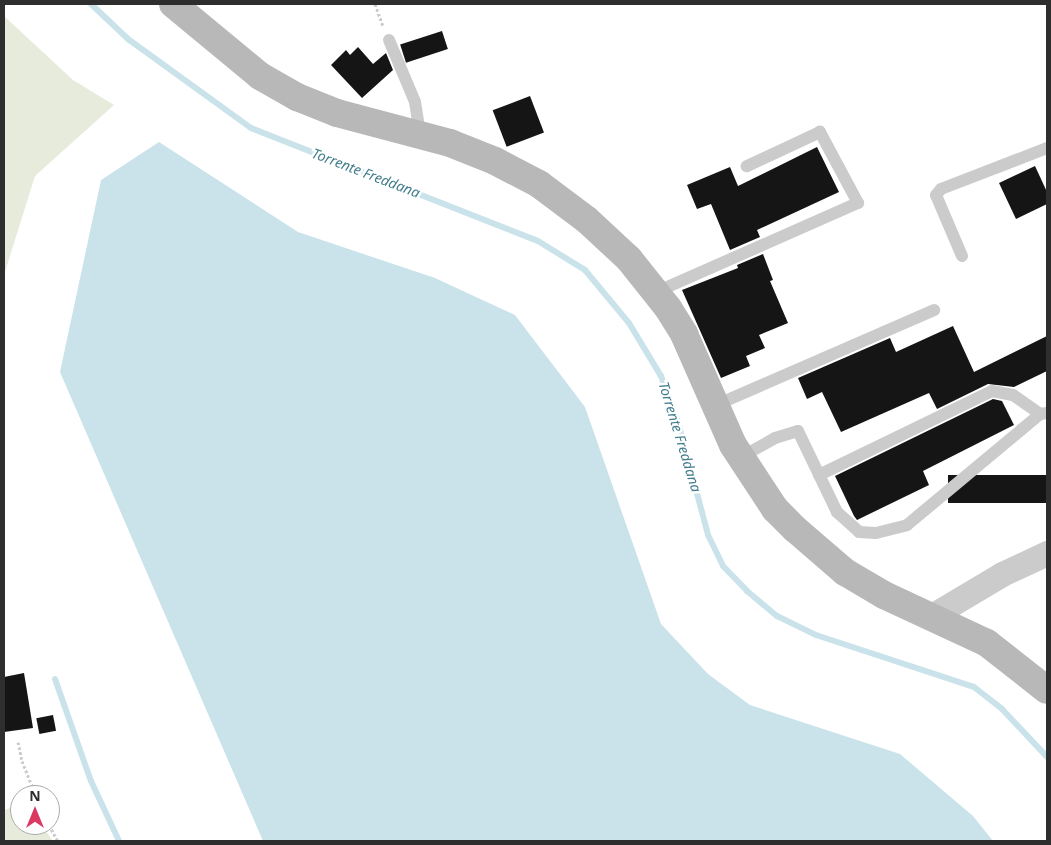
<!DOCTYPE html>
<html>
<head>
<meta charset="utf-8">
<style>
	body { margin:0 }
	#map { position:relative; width:1051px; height:845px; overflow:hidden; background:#fff; font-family:"Noto Sans",sans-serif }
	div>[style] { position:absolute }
	.green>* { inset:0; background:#e7ebdc }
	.water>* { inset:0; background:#cae3ea }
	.stream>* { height:6px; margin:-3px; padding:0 3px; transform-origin:3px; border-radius:3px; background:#cae3ea }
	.building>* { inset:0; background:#151515; transform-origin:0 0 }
	.path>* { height:3px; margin-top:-1.5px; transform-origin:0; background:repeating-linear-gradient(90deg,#cbcbcb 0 2.5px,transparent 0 5px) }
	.lane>* { height:12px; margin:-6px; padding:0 6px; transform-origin:6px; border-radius:6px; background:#cbcbcb }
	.street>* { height:25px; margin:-12.5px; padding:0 12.5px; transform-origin:12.5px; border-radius:12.5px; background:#cbcbcb }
	.secondary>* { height:28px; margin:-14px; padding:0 14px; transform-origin:14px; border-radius:14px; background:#b8b8b8 }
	span { translate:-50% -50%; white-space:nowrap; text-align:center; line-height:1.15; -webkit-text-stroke:5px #fff; paint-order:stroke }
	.water-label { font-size:14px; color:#407c8c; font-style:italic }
	.frame { position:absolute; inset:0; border:5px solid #2e2e2e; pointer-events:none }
	.north { position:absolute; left:10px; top:785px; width:50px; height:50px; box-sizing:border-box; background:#fff; border:1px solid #ababab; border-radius:50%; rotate:0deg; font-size:14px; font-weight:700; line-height:20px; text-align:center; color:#2e2e2e }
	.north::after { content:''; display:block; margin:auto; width:18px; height:22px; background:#dc3962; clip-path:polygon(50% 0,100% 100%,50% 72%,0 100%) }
</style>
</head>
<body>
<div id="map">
	<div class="green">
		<div style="clip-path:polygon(4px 16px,73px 80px,114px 105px,35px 176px,4px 275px)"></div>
		<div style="clip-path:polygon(20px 805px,20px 825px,41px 825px,53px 841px,4px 841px,4px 810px)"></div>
	</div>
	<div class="water">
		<div style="clip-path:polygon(159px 142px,298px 232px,435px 278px,515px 315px,585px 407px,661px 624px,708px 674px,750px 705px,900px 754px,973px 816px,993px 841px,263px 841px,60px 372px,101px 180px)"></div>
	</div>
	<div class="stream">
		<div style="left:91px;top:4px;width:51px;rotate:43.4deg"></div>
		<div style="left:128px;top:39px;width:152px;rotate:35.9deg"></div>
		<div style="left:251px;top:128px;width:308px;rotate:21.5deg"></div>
		<div style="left:538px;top:241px;width:55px;rotate:31.7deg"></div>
		<div style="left:585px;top:270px;width:69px;rotate:50.3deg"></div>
		<div style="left:629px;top:323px;width:62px;rotate:58.9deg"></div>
		<div style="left:661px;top:376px;width:49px;rotate:69.7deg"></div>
		<div style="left:678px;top:422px;width:117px;rotate:75.1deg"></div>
		<div style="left:708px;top:535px;width:34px;rotate:64deg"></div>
		<div style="left:723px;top:566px;width:35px;rotate:46deg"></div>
		<div style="left:747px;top:591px;width:39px;rotate:40deg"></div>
		<div style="left:777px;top:616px;width:43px;rotate:26deg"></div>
		<div style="left:816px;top:635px;width:166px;rotate:18.2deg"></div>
		<div style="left:974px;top:687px;width:36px;rotate:38deg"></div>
		<div style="left:1002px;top:709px;width:66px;rotate:46.8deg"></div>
		<div style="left:55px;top:679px;width:108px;rotate:70.6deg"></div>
		<div style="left:91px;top:781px;width:66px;rotate:65deg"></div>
	</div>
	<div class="building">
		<div style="left:442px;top:31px;width:19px;height:44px;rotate:72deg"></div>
		<div style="clip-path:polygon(358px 47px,373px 64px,386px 53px,393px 70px,362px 98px,331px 65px,346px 50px,350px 55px)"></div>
		<div style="left:530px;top:96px;width:39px;height:40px;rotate:69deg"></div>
		<div style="clip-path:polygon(817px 147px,839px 192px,757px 230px,760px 237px,730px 250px,711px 204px,697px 209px,687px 185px,730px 167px,738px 186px)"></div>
		<div style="clip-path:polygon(1035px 166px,1047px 192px,1047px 204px,1016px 219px,999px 183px)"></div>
		<div style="clip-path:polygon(763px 254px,773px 280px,770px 281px,788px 323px,759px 335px,765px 348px,746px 356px,750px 366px,721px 378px,682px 290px,738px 268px,737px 265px)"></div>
		<div style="clip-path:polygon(953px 326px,974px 372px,1047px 336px,1047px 371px,1014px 387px,988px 384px,937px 409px,929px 393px,841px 432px,822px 392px,807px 399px,798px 378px,890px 338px,896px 352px)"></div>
		<div style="clip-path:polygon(993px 399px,1002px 401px,1014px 425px,923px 471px,929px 485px,857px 520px,854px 516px,835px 476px)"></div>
		<div style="left:1047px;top:475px;width:28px;height:99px;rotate:90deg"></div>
		<div style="clip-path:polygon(24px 673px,33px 728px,4px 732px,4px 677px)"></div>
		<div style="left:53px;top:715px;width:16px;height:17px;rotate:79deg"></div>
	</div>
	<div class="path">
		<div style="left:375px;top:4px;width:23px;rotate:70deg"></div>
		<div style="left:18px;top:742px;width:19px;rotate:78deg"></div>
		<div style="left:22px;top:761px;width:37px;rotate:68deg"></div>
		<div style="left:49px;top:825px;width:18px;rotate:61deg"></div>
	</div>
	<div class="lane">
		<div style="left:389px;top:40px;width:67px;rotate:67.2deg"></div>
		<div style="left:415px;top:102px;width:33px;rotate:81deg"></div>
		<div style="left:962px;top:256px;width:66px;rotate:-113.1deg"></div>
		<div style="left:936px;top:195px;width:8px;rotate:-50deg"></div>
		<div style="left:941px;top:189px;width:114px;rotate:-21.1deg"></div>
		<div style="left:656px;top:292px;width:221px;rotate:-23.8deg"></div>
		<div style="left:858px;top:203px;width:81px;rotate:-118.2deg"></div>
		<div style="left:820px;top:132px;width:81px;rotate:155deg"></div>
		<div style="left:716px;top:405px;width:238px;rotate:-23.5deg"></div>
		<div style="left:741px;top:457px;width:39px;rotate:-29deg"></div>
		<div style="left:775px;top:438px;width:24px;rotate:-17deg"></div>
		<div style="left:798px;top:431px;width:90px;rotate:64.3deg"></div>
		<div style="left:837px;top:512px;width:30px;rotate:42deg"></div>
		<div style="left:859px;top:532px;width:17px;rotate:3deg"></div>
		<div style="left:876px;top:533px;width:32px;rotate:-14deg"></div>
		<div style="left:907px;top:525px;width:173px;rotate:-39.8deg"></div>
		<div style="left:1040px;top:414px;width:7px;rotate:-8deg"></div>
		<div style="left:819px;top:475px;width:192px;rotate:-25.9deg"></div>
		<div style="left:992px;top:391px;width:21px;rotate:11deg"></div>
		<div style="left:1013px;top:395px;width:33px;rotate:35deg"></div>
	</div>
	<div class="street">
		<div style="left:930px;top:617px;width:84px;rotate:-30.8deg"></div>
		<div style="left:1002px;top:574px;width:50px;rotate:-25deg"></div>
	</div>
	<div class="secondary">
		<div style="left:173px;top:4px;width:113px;rotate:39.6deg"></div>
		<div style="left:260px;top:76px;width:43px;rotate:29.6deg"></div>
		<div style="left:297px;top:97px;width:43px;rotate:21.8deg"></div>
		<div style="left:337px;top:113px;width:117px;rotate:14.9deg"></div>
		<div style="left:450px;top:143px;width:48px;rotate:21.8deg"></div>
		<div style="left:495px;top:161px;width:50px;rotate:27.6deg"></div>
		<div style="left:539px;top:184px;width:60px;rotate:36.9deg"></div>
		<div style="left:587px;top:220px;width:57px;rotate:42.9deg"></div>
		<div style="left:629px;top:259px;width:63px;rotate:51.5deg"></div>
		<div style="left:668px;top:308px;width:31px;rotate:58deg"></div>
		<div style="left:684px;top:334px;width:121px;rotate:66.2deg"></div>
		<div style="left:733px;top:445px;width:77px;rotate:56.7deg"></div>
		<div style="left:775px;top:509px;width:28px;rotate:45deg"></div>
		<div style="left:795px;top:529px;width:66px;rotate:40.7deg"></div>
		<div style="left:845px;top:572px;width:45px;rotate:30.5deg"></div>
		<div style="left:884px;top:595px;width:114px;rotate:25deg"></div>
		<div style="left:987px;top:643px;width:76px;rotate:38.1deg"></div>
	</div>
	<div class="water-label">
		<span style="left:366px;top:173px;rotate:21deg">Torrente Freddana</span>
		<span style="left:680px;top:437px;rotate:73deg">Torrente Freddana</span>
	</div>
	<div class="frame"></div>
	<div class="north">N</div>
</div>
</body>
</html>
